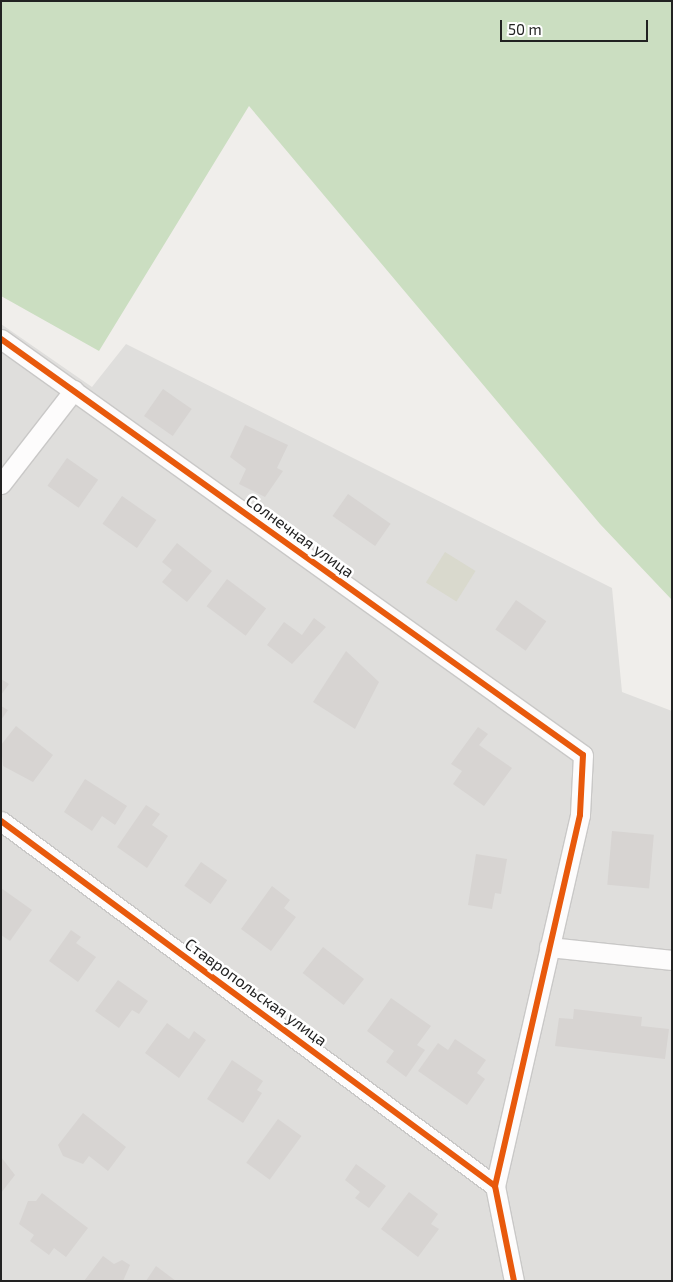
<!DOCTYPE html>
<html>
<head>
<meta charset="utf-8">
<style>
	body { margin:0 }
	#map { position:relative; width:673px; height:1282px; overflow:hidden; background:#f0eeeb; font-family:"Exo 2",sans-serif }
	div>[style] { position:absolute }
	.residential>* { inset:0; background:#dfdedc }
	.construction>* { inset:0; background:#d9d9cd; transform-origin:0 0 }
	.forest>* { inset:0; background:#cbdec1 }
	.building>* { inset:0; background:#d7d4d2; transform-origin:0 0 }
	.roads { filter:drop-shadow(1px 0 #c9c8c7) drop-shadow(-1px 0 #c9c8c7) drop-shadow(0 1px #c9c8c7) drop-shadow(0 -1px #c9c8c7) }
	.street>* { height:19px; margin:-9.5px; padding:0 9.5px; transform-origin:9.5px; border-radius:9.5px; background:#fdfcfc }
	.cycleway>* { height:6px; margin:-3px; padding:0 3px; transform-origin:3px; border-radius:3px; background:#e8590c }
	span { translate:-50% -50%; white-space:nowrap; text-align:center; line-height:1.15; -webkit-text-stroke:5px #fff; paint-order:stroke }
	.street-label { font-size:16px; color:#222 }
	.frame { position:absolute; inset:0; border:2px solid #222; pointer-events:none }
	.scale { position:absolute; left:500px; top:20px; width:148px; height:22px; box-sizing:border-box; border:2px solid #222; border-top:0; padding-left:6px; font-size:15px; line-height:18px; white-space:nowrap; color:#222; -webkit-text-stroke:4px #fff; paint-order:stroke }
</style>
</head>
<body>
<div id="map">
	<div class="residential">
		<div style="clip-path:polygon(1px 324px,92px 387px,126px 344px,612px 588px,622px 692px,672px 711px,672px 1281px,1px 1281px)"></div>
	</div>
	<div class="construction">
		<div style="left:445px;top:552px;width:36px;height:36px;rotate:32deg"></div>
	</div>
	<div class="forest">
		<div style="clip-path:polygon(1px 1px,672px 1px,672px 600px,600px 524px,249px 106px,99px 351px,1px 296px)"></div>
	</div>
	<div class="building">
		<div style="left:163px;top:389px;width:35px;height:33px;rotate:35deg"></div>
		<div style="clip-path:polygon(245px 425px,288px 445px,277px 468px,283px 471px,265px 497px,239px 484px,246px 469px,230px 457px)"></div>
		<div style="left:67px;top:458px;width:38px;height:34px;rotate:35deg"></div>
		<div style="left:348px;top:494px;width:52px;height:27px;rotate:35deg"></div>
		<div style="left:122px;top:496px;width:42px;height:34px;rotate:35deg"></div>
		<div style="clip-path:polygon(177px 543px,212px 571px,187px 602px,162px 582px,172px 570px,162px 562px)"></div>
		<div style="left:227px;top:579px;width:49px;height:34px;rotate:37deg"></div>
		<div style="left:516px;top:600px;width:37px;height:36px;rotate:35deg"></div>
		<div style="clip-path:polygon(314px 618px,326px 627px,292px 664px,267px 645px,284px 622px,302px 635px)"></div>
		<div style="clip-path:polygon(346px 651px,379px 682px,355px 729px,313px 702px)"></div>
		<div style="clip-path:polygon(1px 679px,9px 684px,1px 695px)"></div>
		<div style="clip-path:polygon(1px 706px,8px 710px,1px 720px)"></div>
		<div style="clip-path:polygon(16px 726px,53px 755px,33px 782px,3px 766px,1px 745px)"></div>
		<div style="clip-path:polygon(478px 727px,488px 734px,479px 745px,512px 768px,484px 806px,453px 784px,462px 771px,451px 764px)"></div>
		<div style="clip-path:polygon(85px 779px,127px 806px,115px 825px,102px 816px,92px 831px,64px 812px)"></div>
		<div style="clip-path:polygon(146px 805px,160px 814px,152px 825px,168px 836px,147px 868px,117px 847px)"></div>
		<div style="left:612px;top:831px;width:42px;height:54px;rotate:5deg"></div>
		<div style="clip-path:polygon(476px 854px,507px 859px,501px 894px,495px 893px,492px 909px,468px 905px)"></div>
		<div style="left:201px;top:862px;width:32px;height:29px;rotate:35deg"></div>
		<div style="clip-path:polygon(272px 886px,290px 900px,284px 908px,296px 917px,271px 951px,241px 929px)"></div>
		<div style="clip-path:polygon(1px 888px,32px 910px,10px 941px,1px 935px)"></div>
		<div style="clip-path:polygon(71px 930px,81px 937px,76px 943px,96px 957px,78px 982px,49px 961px)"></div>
		<div style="left:323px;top:947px;width:52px;height:33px;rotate:38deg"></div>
		<div style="clip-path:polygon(118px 980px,148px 1001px,139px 1014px,132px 1010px,119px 1028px,95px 1011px)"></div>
		<div style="clip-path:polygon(391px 998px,431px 1026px,417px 1045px,425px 1050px,406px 1077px,386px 1062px,394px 1051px,367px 1031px)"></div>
		<div style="clip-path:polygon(574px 1009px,642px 1017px,641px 1026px,669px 1029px,665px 1059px,555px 1046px,559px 1018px,573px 1019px)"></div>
		<div style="clip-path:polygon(167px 1023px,189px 1039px,194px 1031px,206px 1040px,179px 1078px,145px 1053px)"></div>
		<div style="clip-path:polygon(455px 1039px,486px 1060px,477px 1073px,485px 1079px,467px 1105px,418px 1071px,438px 1043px,448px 1050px)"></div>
		<div style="clip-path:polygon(232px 1060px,263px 1081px,257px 1090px,262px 1093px,243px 1123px,207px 1099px)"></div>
		<div style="clip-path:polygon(83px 1113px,126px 1147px,108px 1171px,89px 1156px,83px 1164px,63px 1156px,58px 1145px)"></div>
		<div style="left:278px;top:1119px;width:29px;height:54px;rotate:36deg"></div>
		<div style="clip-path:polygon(1px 1157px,15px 1175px,1px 1193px)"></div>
		<div style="clip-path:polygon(356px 1164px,386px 1186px,369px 1208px,355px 1198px,360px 1192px,345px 1180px)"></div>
		<div style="clip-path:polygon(409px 1192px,438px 1214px,431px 1224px,439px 1229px,418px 1257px,381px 1229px)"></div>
		<div style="clip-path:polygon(42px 1193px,88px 1228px,66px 1257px,54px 1248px,49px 1255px,30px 1241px,34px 1235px,19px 1224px,28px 1201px,36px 1201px)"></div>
		<div style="clip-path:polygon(103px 1256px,114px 1264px,122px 1260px,130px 1265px,123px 1281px,84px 1281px)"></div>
		<div style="clip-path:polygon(156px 1266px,176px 1281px,146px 1281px)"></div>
	</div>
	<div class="roads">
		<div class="street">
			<div style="left:1px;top:339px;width:715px;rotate:35.56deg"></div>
			<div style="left:583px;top:755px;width:60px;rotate:92.9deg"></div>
			<div style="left:580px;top:815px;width:381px;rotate:102.9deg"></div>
			<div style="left:495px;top:1186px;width:97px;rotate:78.7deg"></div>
			<div style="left:1px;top:484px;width:119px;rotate:-52.2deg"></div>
			<div style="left:1px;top:821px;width:614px;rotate:36.46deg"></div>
			<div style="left:549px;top:947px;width:124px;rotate:6deg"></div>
		</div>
	</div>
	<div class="cycleway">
		<div style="left:1px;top:339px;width:715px;rotate:35.56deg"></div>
		<div style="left:583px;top:755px;width:60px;rotate:92.9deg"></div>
		<div style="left:580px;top:815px;width:381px;rotate:102.9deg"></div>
		<div style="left:495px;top:1186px;width:97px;rotate:78.7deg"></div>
		<div style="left:1px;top:821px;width:614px;rotate:36.46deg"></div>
	</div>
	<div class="street-label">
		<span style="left:300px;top:536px;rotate:36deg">Солнечная улица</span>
		<span style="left:256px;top:992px;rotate:36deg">Ставропольская улица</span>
	</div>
	<div class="frame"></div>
	<div class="scale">50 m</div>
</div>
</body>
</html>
